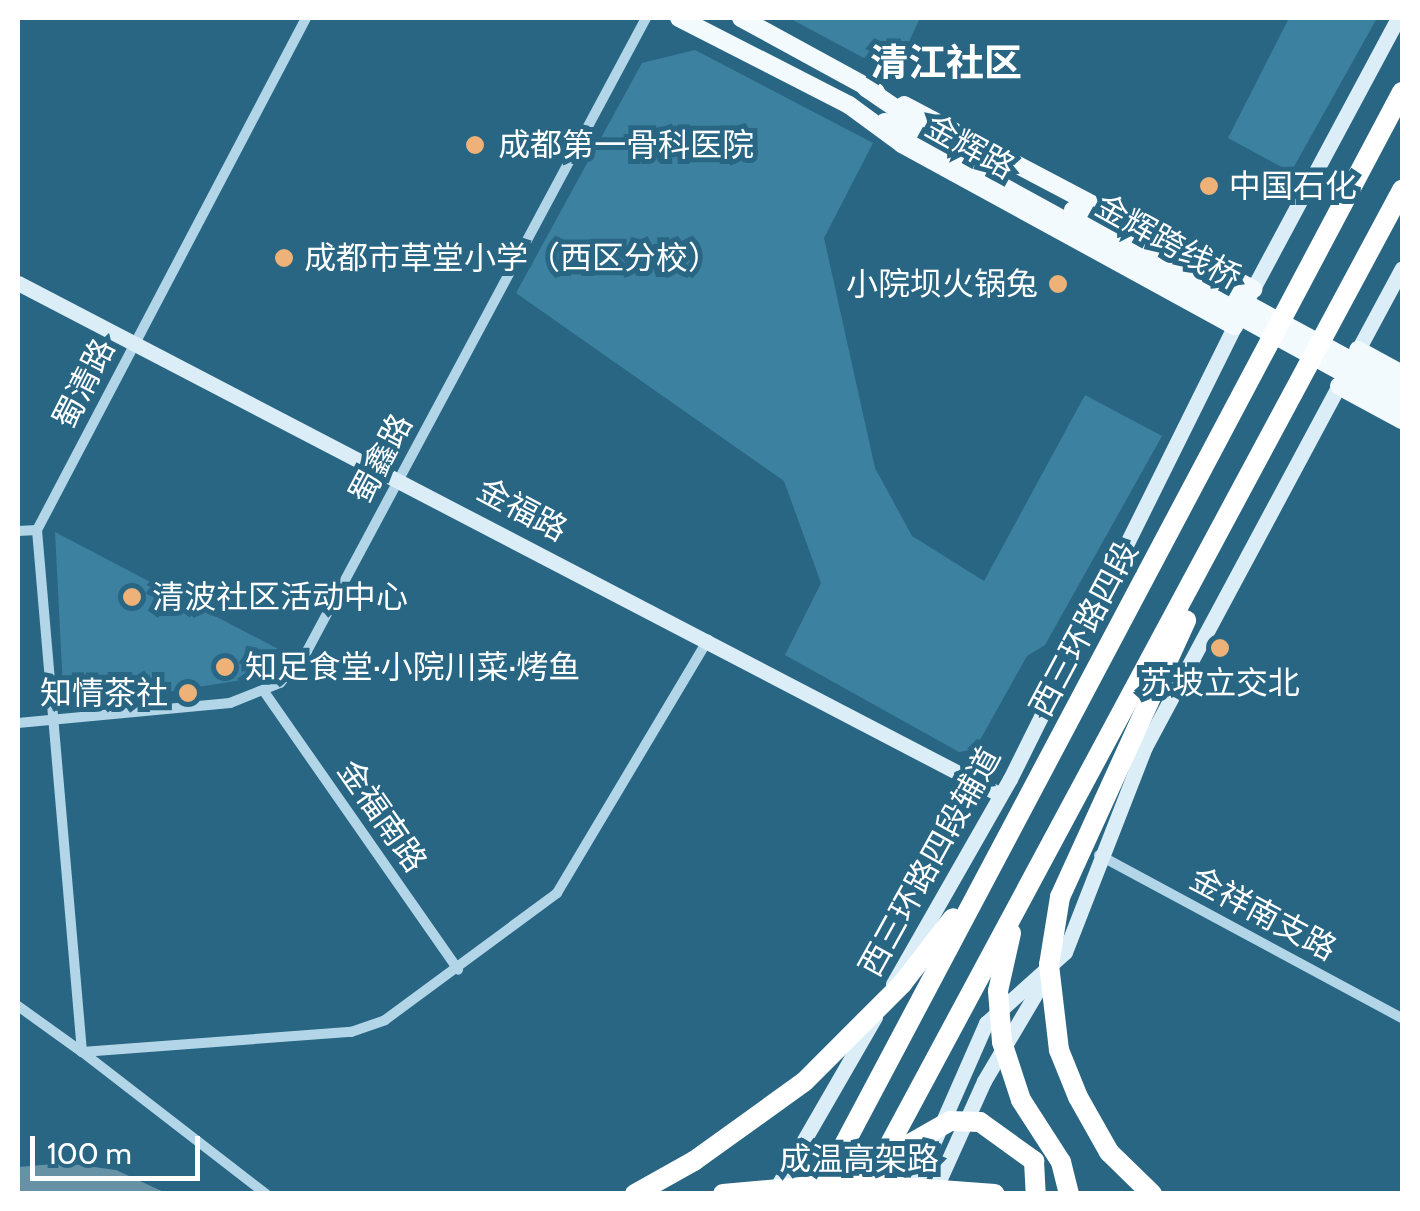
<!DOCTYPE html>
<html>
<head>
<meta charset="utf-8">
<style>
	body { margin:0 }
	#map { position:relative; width:1420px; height:1211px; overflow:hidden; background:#286684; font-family:Cabin,"Noto Sans SC",sans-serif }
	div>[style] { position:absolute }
	.green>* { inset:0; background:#3d81a0 }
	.water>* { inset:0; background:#6791a4 }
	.street>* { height:10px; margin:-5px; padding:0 5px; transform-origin:5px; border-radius:5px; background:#b2d6e7 }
	.secondary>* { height:15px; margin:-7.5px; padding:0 7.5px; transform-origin:7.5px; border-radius:7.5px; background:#dbedf6 }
	.primary>* { height:18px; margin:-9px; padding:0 9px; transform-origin:9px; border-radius:9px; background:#f3fafe }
	.highway>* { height:20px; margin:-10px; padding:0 10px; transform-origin:10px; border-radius:10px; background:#fff }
	.dots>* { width:28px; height:28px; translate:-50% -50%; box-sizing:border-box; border:5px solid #286684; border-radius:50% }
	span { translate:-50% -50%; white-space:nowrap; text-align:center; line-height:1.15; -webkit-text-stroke:10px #286684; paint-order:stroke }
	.poi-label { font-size:32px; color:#fff }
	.left { translate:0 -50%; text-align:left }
	.right { translate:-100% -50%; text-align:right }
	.street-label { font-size:32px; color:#fff }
	.quarter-label { font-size:38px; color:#fff; font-weight:700 }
	.frame { position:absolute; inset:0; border:20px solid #fff; pointer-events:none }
	.scale { position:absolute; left:30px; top:1136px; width:170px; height:45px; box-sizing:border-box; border:5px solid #fff; border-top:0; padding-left:12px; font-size:30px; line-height:35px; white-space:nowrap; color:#fff; -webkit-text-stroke:8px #286684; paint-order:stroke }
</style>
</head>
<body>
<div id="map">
	<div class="green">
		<div style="clip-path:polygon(789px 18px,920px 18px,894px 74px)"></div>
		<div style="clip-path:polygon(1289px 18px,1377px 18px,1291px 172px,1228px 138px)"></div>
		<div style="clip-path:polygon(695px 50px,873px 143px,824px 238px,875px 468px,912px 536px,984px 581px,1085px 395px,1162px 436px,1045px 645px,1027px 656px,975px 749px,959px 752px,785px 655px,821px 583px,784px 481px,516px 293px,642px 63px)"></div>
		<div style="clip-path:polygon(55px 532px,280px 650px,254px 678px,87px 705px,63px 688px)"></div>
	</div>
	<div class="water">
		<div style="clip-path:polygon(65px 1163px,116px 1170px,166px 1193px,18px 1193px,18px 1167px)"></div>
	</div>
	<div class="street">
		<div style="left:18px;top:531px;width:19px;rotate:-3deg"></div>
		<div style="left:263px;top:690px;width:341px;rotate:55.1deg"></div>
		<div style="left:18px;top:723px;width:213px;rotate:-5.4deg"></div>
		<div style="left:230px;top:703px;width:54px;rotate:-21.8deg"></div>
		<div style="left:280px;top:683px;width:42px;rotate:-49.8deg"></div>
		<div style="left:307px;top:651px;width:718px;rotate:-61.83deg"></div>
		<div style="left:1099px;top:855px;width:344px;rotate:28.3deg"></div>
		<div style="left:18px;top:1006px;width:79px;rotate:35.7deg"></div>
		<div style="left:82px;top:1052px;width:270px;rotate:-4.3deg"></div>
		<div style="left:351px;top:1032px;width:36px;rotate:-19deg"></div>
		<div style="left:385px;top:1020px;width:214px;rotate:-36.4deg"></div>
		<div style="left:557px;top:893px;width:295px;rotate:-59.2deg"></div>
		<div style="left:266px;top:1194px;width:232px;rotate:-142.3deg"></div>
		<div style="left:82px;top:1052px;width:524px;rotate:-94.93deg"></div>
		<div style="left:37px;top:530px;width:578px;rotate:-62.28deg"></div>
	</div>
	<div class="secondary">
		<div style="left:18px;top:283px;width:1104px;rotate:27.52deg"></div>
		<div style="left:1249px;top:296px;width:315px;rotate:-61.8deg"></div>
		<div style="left:1353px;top:359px;width:103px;rotate:-61.7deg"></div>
		<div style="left:893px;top:984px;width:236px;rotate:-60.3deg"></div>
		<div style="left:1010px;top:779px;width:516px;rotate:-63.63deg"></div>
		<div style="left:774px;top:1192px;width:202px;rotate:-60deg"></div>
		<div style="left:911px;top:1194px;width:187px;rotate:-66.3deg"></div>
		<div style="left:986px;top:1023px;width:106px;rotate:-41.9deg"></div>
		<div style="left:1065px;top:952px;width:220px;rotate:-68.7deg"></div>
		<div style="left:1145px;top:747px;width:417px;rotate:-61.8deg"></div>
		<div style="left:933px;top:1194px;width:124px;rotate:-65.7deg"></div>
		<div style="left:984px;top:1081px;width:122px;rotate:-59.4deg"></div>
	</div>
	<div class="primary">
		<div style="left:679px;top:18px;width:191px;rotate:27.1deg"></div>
		<div style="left:849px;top:105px;width:66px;rotate:36.3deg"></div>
		<div style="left:902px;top:144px;width:379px;rotate:28.7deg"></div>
		<div style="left:741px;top:18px;width:154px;rotate:28.7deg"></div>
		<div style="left:866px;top:88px;width:80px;rotate:34.3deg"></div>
		<div style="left:904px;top:105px;width:395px;rotate:27.8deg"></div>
		<div style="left:885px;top:122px;width:589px;rotate:28.7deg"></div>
		<div style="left:1073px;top:210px;width:374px;rotate:28.4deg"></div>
		<div style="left:1358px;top:350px;width:50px;rotate:28.6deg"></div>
		<div style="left:1339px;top:386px;width:72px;rotate:28.4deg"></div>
	</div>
	<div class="highway">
		<div style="left:1011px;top:933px;width:59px;rotate:102.6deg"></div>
		<div style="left:998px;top:991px;width:51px;rotate:85.5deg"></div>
		<div style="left:1002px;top:1042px;width:61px;rotate:71.9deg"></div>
		<div style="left:1021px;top:1100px;width:74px;rotate:57.2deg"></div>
		<div style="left:1061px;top:1162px;width:33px;rotate:76deg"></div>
		<div style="left:888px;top:1167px;width:22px;rotate:-54deg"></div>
		<div style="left:901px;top:1149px;width:56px;rotate:-29.7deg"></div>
		<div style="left:950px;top:1121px;width:30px;rotate:2deg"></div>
		<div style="left:980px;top:1122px;width:67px;rotate:35.8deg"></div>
		<div style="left:1034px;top:1161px;width:33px;rotate:87deg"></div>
		<div style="left:635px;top:1194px;width:68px;rotate:-29.2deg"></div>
		<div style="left:694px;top:1161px;width:135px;rotate:-35.7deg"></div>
		<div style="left:804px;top:1082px;width:139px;rotate:-45deg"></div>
		<div style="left:902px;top:984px;width:83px;rotate:-52.3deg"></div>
		<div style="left:723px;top:1194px;width:123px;rotate:-5.1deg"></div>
		<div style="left:846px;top:1183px;width:149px;rotate:4.2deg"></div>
		<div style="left:818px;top:1194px;width:1247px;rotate:-62.08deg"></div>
		<div style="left:863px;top:1194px;width:1140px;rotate:-61.77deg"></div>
		<div style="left:1152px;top:1194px;width:60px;rotate:-135.7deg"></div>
		<div style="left:1109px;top:1152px;width:63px;rotate:-119.4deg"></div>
		<div style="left:1078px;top:1097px;width:51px;rotate:-112deg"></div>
		<div style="left:1059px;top:1050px;width:86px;rotate:-96.7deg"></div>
		<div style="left:1049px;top:965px;width:69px;rotate:-80.8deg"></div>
		<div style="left:1060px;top:897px;width:304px;rotate:-65.5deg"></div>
	</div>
	<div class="dots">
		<div style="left:475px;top:145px;background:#eeb178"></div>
		<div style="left:1209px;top:186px;background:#eeb178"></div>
		<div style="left:284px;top:258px;background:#eeb178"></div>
		<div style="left:1058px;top:284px;background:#eeb178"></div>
		<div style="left:132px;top:597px;background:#eeb178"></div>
		<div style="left:1220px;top:648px;background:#eeb178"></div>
		<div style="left:225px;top:667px;background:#eeb178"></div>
		<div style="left:188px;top:693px;background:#eeb178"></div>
	</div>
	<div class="poi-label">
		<span class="left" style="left:498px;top:145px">成都第一骨科医院</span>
		<span class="left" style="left:1229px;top:186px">中国石化</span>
		<span class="left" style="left:304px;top:258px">成都市草堂小学（西区分校）</span>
		<span class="right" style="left:1038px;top:284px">小院坝火锅兔</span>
		<span class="left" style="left:152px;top:597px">清波社区活动中心</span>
		<span class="left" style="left:245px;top:667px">知足食堂·小院川菜·烤鱼</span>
		<span style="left:1220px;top:683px">苏坡立交北</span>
		<span class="right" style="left:168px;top:693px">知情茶社</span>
	</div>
	<div class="street-label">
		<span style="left:970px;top:147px;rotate:29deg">金辉路</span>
		<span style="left:1168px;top:242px;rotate:29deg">金辉跨线桥</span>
		<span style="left:84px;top:384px;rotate:-63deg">蜀清路</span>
		<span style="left:381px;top:459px;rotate:-62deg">蜀鑫路</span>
		<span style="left:522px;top:510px;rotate:28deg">金福路</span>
		<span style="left:1084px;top:629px;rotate:-62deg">西三环路四段</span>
		<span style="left:382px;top:816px;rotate:55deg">金福南路</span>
		<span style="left:930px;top:862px;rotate:-61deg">西三环路四段辅道</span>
		<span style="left:1263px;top:914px;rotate:28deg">金祥南支路</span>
		<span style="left:859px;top:1159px">成温高架路</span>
	</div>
	<div class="quarter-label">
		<span style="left:946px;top:63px">清江社区</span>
	</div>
	<div class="frame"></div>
	<div class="scale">100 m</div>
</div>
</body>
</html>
